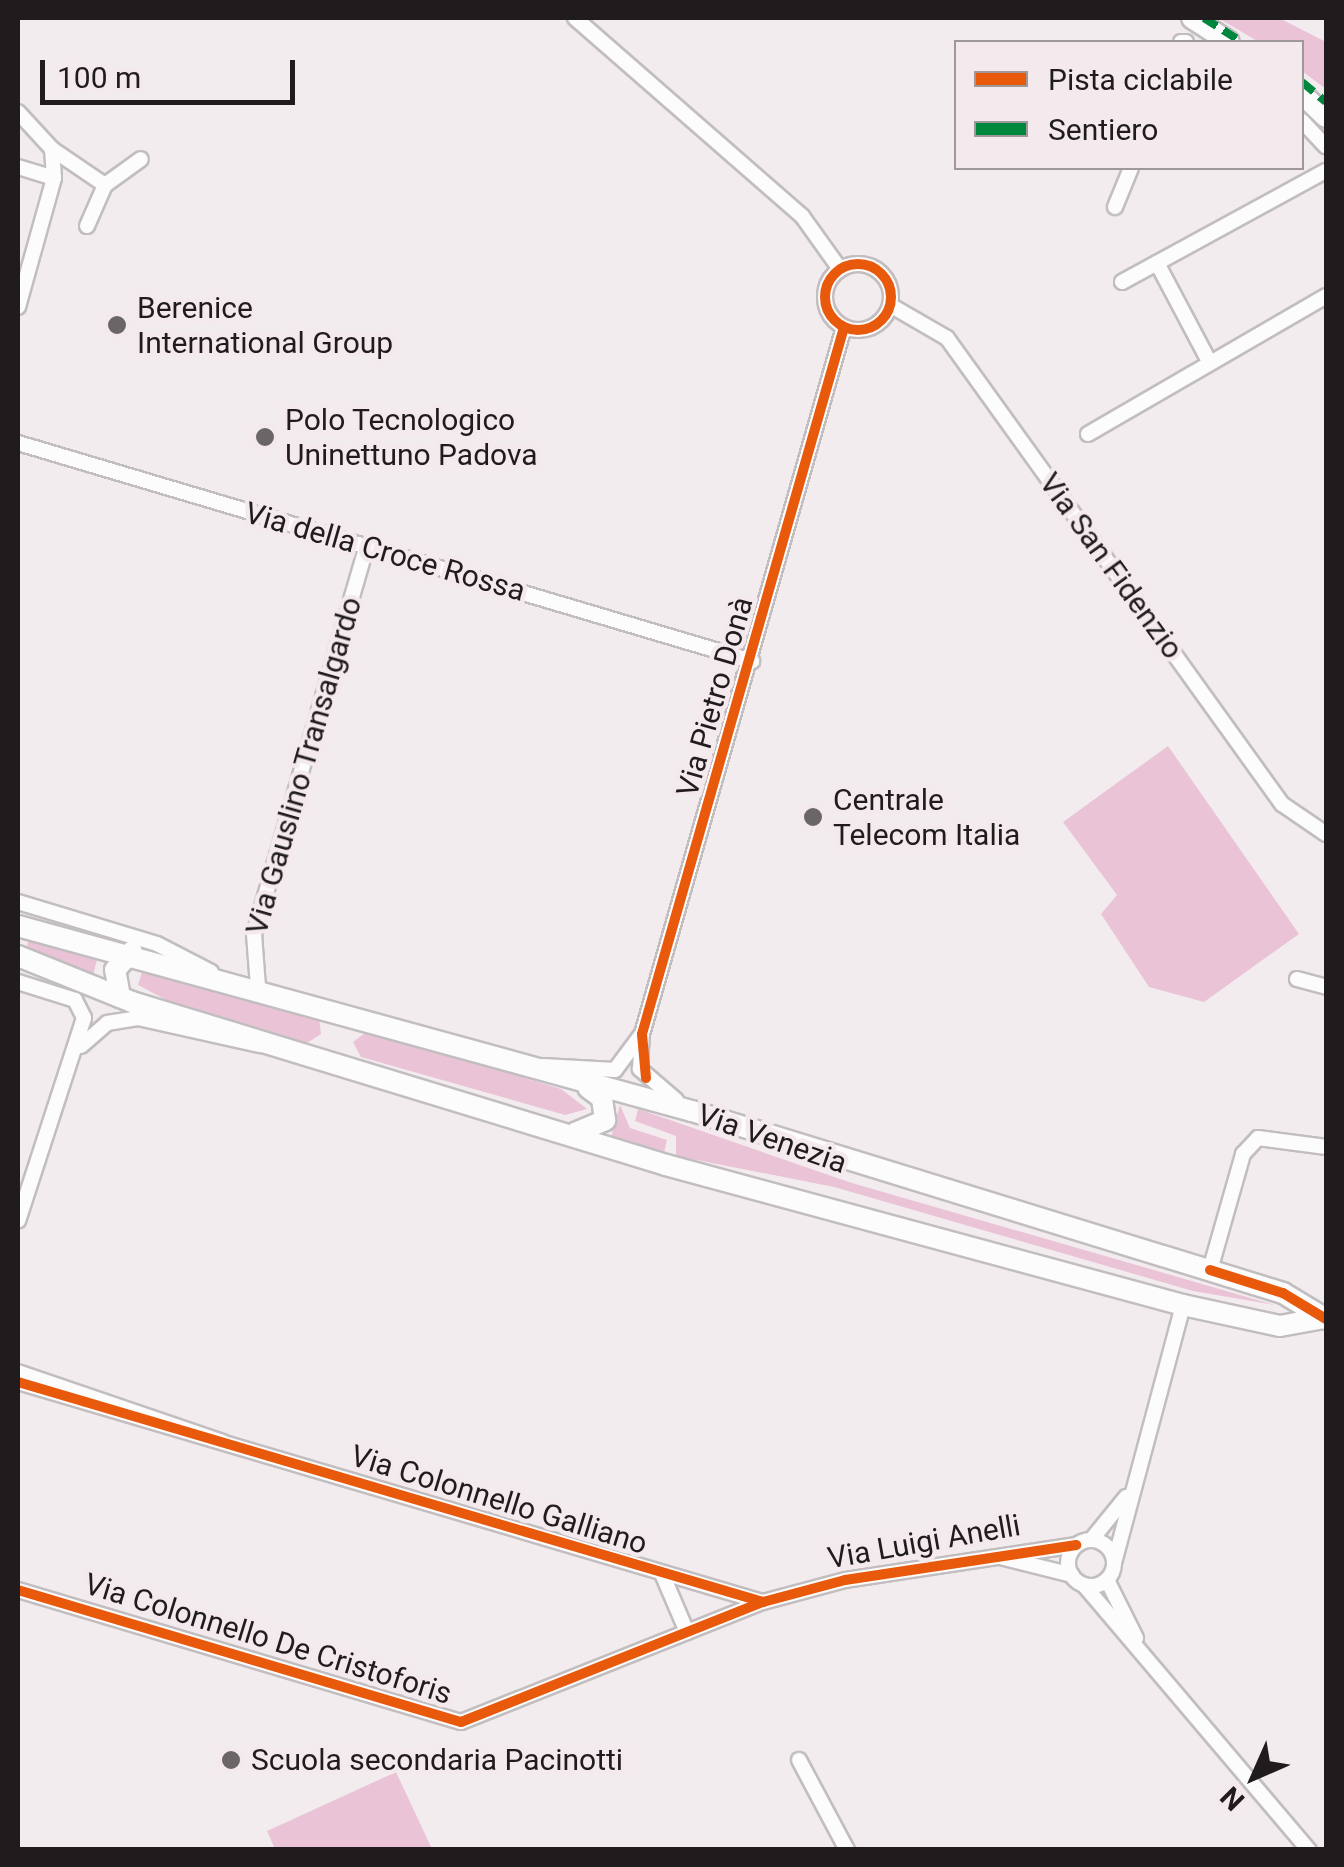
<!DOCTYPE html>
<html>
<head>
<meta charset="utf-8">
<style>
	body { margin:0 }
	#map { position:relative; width:1344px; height:1867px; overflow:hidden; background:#f2ecef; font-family:Roboto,sans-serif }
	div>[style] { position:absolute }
	.green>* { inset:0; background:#eac4d6 }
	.roads { filter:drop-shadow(2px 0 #c2bec0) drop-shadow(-2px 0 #c2bec0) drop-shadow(0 2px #c2bec0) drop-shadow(0 -2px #c2bec0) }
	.street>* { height:14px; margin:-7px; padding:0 7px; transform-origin:7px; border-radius:7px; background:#fdfcfd }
	.street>.ring { margin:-7px; padding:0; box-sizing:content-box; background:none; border:14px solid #fdfcfd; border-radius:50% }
	.secondary>* { height:20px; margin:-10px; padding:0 10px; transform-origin:10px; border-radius:10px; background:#fdfcfd }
	.quiet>* { height:8px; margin-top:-4px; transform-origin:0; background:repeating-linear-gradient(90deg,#00873e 0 15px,transparent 0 23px) }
	.cycleway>* { height:10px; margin:-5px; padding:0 5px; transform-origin:5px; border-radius:5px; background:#e8590c }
	.cycleway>.ring { margin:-5px; padding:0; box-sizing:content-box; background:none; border:10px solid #e8590c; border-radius:50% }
	.dots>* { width:28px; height:28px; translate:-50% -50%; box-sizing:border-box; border:5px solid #f4eaee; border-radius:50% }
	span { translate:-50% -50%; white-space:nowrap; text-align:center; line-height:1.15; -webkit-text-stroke:9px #f4eaee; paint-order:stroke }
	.poi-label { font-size:30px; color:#201c1e }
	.left { translate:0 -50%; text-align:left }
	.street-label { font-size:30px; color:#201c1e }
	.frame { position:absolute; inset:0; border:20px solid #201c1e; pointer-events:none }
	.legend { position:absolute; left:954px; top:40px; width:350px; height:130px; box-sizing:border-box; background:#f4eaee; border:2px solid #9f989b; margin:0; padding:12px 18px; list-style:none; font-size:30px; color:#201c1e }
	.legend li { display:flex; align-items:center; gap:20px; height:50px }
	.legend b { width:50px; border:2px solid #9f989b }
	.north { position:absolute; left:1204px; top:1727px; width:100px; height:100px; -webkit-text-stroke:8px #f4eaee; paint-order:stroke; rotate:225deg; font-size:28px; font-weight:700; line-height:40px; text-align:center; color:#201c1e }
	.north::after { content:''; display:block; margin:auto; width:35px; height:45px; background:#201c1e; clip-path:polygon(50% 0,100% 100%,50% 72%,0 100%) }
	.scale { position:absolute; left:40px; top:60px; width:255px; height:45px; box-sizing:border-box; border:5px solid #201c1e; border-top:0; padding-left:12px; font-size:30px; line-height:35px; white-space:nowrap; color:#201c1e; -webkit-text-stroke:8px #f4eaee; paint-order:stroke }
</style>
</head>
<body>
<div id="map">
	<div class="green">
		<div style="clip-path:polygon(1218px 18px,1279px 18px,1326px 42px,1326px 89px,1302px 71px,1302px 42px,1259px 42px)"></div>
		<div style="clip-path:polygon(1168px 746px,1299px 934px,1204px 1002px,1149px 987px,1101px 914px,1117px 895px,1063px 822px)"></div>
		<div style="clip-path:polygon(28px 940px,97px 960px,93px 975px,27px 948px)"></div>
		<div style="clip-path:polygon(143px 969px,319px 1018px,321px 1034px,307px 1043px,174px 1004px,138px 985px)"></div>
		<div style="clip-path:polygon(369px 1030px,561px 1089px,587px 1109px,565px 1115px,361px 1057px,353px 1042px)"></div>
		<div style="clip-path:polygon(620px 1105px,630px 1128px,667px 1140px,664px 1153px,611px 1137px)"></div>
		<div style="clip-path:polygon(638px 1109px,852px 1183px,1275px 1305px,1193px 1291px,834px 1187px,676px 1156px,676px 1136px,635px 1121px)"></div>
		<div style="clip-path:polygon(396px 1772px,432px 1849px,275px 1849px,267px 1831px)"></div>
	</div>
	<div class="roads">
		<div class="street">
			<div style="left:575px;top:18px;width:301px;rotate:41.1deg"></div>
			<div style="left:802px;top:216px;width:65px;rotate:54.4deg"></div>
			<div style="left:1181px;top:42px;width:5px"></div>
			<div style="left:18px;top:112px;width:50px;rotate:47.4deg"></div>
			<div style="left:52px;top:149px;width:29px;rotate:86deg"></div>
			<div style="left:54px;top:178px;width:38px;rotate:-163deg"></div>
			<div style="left:1302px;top:121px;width:35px;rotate:47deg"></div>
			<div style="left:52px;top:149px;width:64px;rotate:34.2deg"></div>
			<div style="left:105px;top:185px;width:44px;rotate:-35.8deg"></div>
			<div style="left:1115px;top:207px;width:42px;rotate:-67.7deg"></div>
			<div style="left:87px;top:226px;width:45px;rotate:-66.3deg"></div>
			<div style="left:1157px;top:263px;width:113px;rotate:62.1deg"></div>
			<div class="ring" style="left:825px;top:264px;width:52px;height:52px"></div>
			<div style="left:1122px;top:282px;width:232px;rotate:-28.6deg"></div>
			<div style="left:890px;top:305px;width:66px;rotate:30.1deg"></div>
			<div style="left:947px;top:338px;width:574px;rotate:54.29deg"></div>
			<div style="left:1282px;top:804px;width:53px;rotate:34.3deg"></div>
			<div style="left:18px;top:307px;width:134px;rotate:-74.4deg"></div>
			<div style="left:1088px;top:434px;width:275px;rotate:-30.1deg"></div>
			<div style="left:18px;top:443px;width:766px;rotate:16.54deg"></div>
			<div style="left:18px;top:902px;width:145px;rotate:16.8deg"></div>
			<div style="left:157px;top:944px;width:61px;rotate:27.4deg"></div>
			<div style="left:1297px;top:979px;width:30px;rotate:15deg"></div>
			<div style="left:18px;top:982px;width:60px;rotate:17.5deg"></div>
			<div style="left:75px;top:1000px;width:20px;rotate:63deg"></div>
			<div style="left:84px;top:1018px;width:213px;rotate:108deg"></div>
			<div style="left:258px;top:987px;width:53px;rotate:-94.3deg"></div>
			<div style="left:254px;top:934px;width:404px;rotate:-73.8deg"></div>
			<div style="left:81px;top:1046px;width:35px;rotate:-41deg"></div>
			<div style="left:107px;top:1023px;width:31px;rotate:-9deg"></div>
			<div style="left:138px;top:1018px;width:125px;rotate:12.5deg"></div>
			<div style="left:543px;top:1066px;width:72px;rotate:3.2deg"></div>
			<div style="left:615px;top:1070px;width:44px;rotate:-53.4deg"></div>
			<div style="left:676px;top:1100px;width:48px;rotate:-139.3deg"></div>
			<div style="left:640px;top:1069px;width:35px;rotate:-87deg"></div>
			<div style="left:642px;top:1034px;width:735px;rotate:-74.05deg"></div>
			<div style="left:1210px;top:1270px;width:121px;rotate:-74.1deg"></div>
			<div style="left:1243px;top:1154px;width:22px;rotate:-47deg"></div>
			<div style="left:1258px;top:1138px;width:69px;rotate:7.5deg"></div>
			<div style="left:18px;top:1372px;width:216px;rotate:18.9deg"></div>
			<div style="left:18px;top:1382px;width:776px;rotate:16.47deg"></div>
			<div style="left:1092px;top:1539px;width:54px;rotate:-51deg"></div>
			<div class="ring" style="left:1068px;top:1540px;width:32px;height:32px"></div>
			<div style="left:1000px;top:1557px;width:74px;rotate:14deg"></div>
			<div style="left:1114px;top:1563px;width:267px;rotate:-75deg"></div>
			<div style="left:663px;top:1576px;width:61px;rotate:66.8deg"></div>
			<div style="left:1107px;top:1580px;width:65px;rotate:63.4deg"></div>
			<div style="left:1084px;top:1585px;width:348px;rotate:49.7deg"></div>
			<div style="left:18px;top:1590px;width:462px;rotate:16.6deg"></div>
			<div style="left:461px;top:1722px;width:325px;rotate:-21.7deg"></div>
			<div style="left:763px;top:1602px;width:85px;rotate:-15deg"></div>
			<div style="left:845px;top:1580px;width:234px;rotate:-8.6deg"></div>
			<div style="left:799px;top:1760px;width:102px;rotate:61.9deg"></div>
		</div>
		<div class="secondary">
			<div style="left:1192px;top:18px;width:44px;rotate:33deg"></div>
			<div style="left:1302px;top:94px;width:33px;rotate:44deg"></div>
			<div style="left:18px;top:926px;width:699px;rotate:15.35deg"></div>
			<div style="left:692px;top:1111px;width:618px;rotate:17.12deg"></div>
			<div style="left:1283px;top:1293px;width:50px;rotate:31.2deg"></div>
			<div style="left:18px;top:956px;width:123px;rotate:22deg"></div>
			<div style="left:132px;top:1002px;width:558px;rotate:16.97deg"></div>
			<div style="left:666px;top:1165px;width:536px;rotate:15.15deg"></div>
			<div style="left:1183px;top:1305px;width:99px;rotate:12.2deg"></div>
			<div style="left:1280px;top:1326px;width:45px;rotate:-10.3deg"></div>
			<div style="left:120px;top:997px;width:27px;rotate:-100deg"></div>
			<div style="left:115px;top:970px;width:25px;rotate:-48deg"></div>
			<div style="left:575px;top:1133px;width:33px;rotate:-23deg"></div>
			<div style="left:605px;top:1120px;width:22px;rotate:-98deg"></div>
			<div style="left:602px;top:1098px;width:17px;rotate:-144deg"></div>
		</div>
	</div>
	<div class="quiet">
		<div style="left:1204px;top:18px;width:45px;rotate:32.3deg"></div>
		<div style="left:1302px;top:82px;width:31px;rotate:40deg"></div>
	</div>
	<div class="cycleway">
		<div class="ring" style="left:825px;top:264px;width:56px;height:56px"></div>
		<div style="left:646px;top:1078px;width:44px;rotate:-95.2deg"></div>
		<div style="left:642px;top:1034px;width:735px;rotate:-74.05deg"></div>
		<div style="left:1210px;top:1270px;width:77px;rotate:17.5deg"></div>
		<div style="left:1283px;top:1293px;width:50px;rotate:31.2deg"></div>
		<div style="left:18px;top:1382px;width:777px;rotate:16.45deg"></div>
		<div style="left:18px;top:1590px;width:462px;rotate:16.6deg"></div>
		<div style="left:461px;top:1722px;width:325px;rotate:-21.7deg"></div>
		<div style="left:763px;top:1602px;width:85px;rotate:-15deg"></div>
		<div style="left:845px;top:1580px;width:234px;rotate:-8.6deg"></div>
	</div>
	<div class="dots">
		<div style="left:117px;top:325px;background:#6a6567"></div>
		<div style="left:265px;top:437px;background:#6a6567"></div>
		<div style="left:813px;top:817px;background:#6a6567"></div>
		<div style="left:231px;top:1760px;background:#6a6567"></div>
	</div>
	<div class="poi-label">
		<span class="left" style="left:137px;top:325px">Berenice<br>International Group</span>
		<span class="left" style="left:285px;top:437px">Polo Tecnologico<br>Uninettuno Padova</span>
		<span class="left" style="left:833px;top:817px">Centrale<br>Telecom Italia</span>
		<span class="left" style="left:251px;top:1760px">Scuola secondaria Pacinotti</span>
	</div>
	<div class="street-label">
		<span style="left:385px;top:552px;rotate:16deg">Via della Croce Rossa</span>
		<span style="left:1111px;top:566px;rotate:54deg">Via San Fidenzio</span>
		<span style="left:715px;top:697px;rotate:-74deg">Via Pietro Donà</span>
		<span style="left:304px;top:766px;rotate:-74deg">Via Gauslino Transalgardo</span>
		<span style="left:772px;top:1139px;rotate:19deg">Via Venezia</span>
		<span style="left:499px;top:1500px;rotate:17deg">Via Colonnello Galliano</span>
		<span style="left:924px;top:1542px;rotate:-10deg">Via Luigi Anelli</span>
		<span style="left:268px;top:1639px;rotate:17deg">Via Colonnello De Cristoforis</span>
	</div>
	<div class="frame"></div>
	<ul class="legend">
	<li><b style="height:12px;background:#e8590c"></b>Pista ciclabile</li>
	<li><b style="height:12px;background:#00873e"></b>Sentiero</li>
	</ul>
	<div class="north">N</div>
	<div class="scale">100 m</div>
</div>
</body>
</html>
